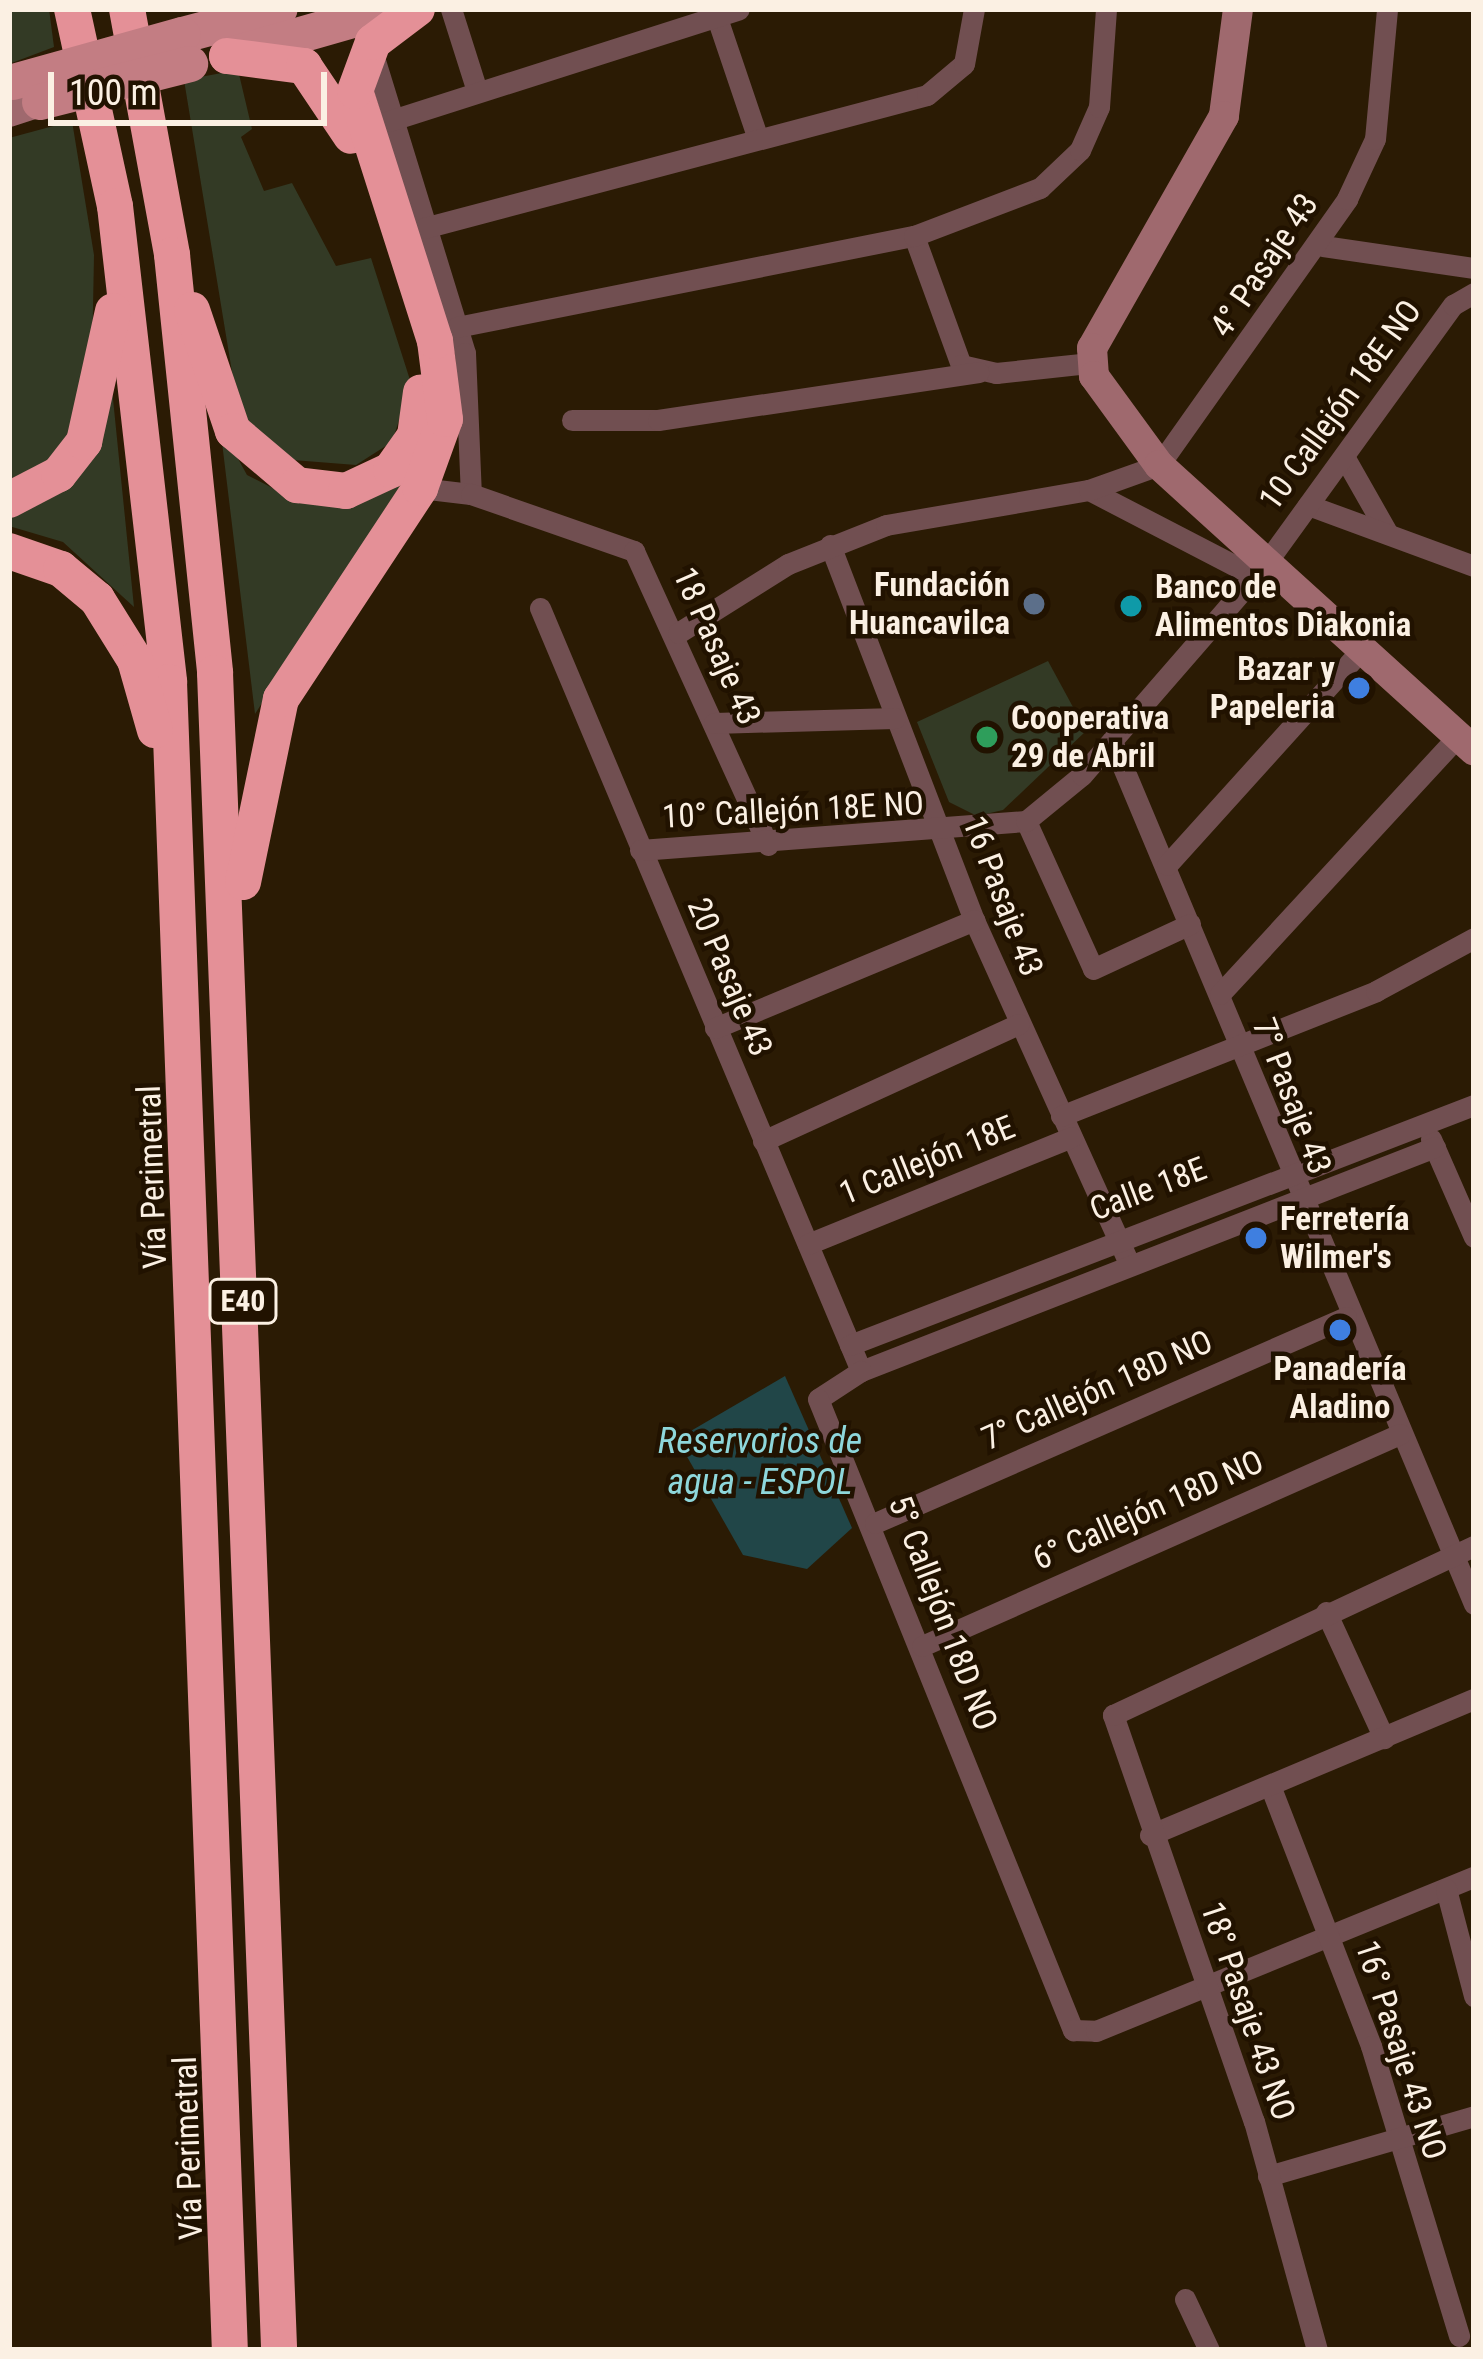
<!DOCTYPE html>
<html>
<head>
<meta charset="utf-8">
<style>
	body { margin:0 }
	#map { position:relative; width:1483px; height:2359px; overflow:hidden; background:#2b1b04; font-family:"Roboto Condensed",sans-serif }
	div>[style] { position:absolute }
	.green>* { inset:0; background:#333a25 }
	.water>* { inset:0; background:#214648 }
	.street>* { height:21px; margin:-10.5px; padding:0 10.5px; transform-origin:10.5px; border-radius:10.5px; background:#714f51 }
	.secondary>* { height:30px; margin:-15px; padding:0 15px; transform-origin:15px; border-radius:15px; background:#9f696e }
	.primary>* { height:36px; margin:-18px; padding:0 18px; transform-origin:18px; border-radius:18px; background:#c37d83 }
	.highway>* { height:36px; margin:-18px; padding:0 18px; transform-origin:18px; border-radius:18px; background:#e49097 }
	.primary-bridge>* { height:36px; margin:-18px; padding:0 18px; transform-origin:18px; border-radius:18px; background:#c37d83 }
	.dots>* { width:33px; height:33px; translate:-50% -50%; box-sizing:border-box; border:6px solid #211200; border-radius:50% }
	span { translate:-50% -50%; white-space:nowrap; text-align:center; line-height:1.15; -webkit-text-stroke:9px #211200; paint-order:stroke }
	.shield-label span { padding:3px 9px; background:#211200; border:3px solid; border-radius:9px; -webkit-text-stroke-width:0 }
	.shield-label { font-size:30px; color:#fbf0e3; font-weight:700 }
	.street-label { font-size:33px; color:#fbf0e3 }
	.poi-label { font-size:33px; color:#fbf0e3; font-weight:700 }
	.right { translate:-100% -50%; text-align:right }
	.left { translate:0 -50%; text-align:left }
	.water-label { font-size:36px; color:#8ed7db; font-style:italic }
	.frame { position:absolute; inset:0; border:12px solid #fbf0e3; pointer-events:none }
	.scale { position:absolute; left:48px; top:72px; width:279px; height:54px; box-sizing:border-box; border:6px solid #fbf0e3; border-top:0; padding-left:15px; font-size:36px; line-height:42px; white-space:nowrap; color:#fbf0e3; -webkit-text-stroke:9px #211200; paint-order:stroke }
</style>
</head>
<body>
<div id="map">
	<div class="green">
		<div style="clip-path:polygon(9px 9px,49px 9px,54px 47px,9px 64px)"></div>
		<div style="clip-path:polygon(238px 70px,252px 129px,241px 137px,264px 191px,292px 183px,336px 266px,371px 258px,411px 383px,392px 442px,356px 465px,280px 459px,253px 438px,233px 378px,184px 80px)"></div>
		<div style="clip-path:polygon(72px 121px,94px 255px,92px 361px,69px 446px,9px 486px,9px 138px)"></div>
		<div style="clip-path:polygon(112px 389px,134px 607px,63px 542px,9px 526px,9px 507px)"></div>
		<div style="clip-path:polygon(220px 426px,247px 475px,292px 498px,424px 448px,255px 714px)"></div>
		<div style="clip-path:polygon(1048px 661px,1086px 731px,1003px 810px,977px 816px,949px 802px,917px 722px)"></div>
	</div>
	<div class="water">
		<div style="clip-path:polygon(785px 1376px,852px 1528px,807px 1569px,743px 1555px,677px 1439px)"></div>
	</div>
	<div class="street">
		<div style="left:451px;top:9px;width:86px;rotate:72.4deg"></div>
		<div style="left:714px;top:9px;width:134px;rotate:71.3deg"></div>
		<div style="left:373px;top:54px;width:313px;rotate:72.9deg"></div>
		<div style="left:465px;top:353px;width:141px;rotate:87.6deg"></div>
		<div style="left:389px;top:121px;width:367px;rotate:-17.7deg"></div>
		<div style="left:424px;top:228px;width:520px;rotate:-14.81deg"></div>
		<div style="left:927px;top:95px;width:48px;rotate:-40deg"></div>
		<div style="left:964px;top:64px;width:56px;rotate:-79.7deg"></div>
		<div style="left:914px;top:236px;width:137px;rotate:70deg"></div>
		<div style="left:961px;top:365px;width:36px;rotate:13deg"></div>
		<div style="left:996px;top:373px;width:95px;rotate:-6.1deg"></div>
		<div style="left:1323px;top:246px;width:153px;rotate:8.3deg"></div>
		<div style="left:457px;top:327px;width:466px;rotate:-11.3deg"></div>
		<div style="left:914px;top:236px;width:135px;rotate:-20.9deg"></div>
		<div style="left:1040px;top:188px;width:55px;rotate:-43.5deg"></div>
		<div style="left:1080px;top:150px;width:47px;rotate:-66.2deg"></div>
		<div style="left:1099px;top:107px;width:98px;rotate:-85.9deg"></div>
		<div style="left:572px;top:420px;width:86px"></div>
		<div style="left:658px;top:420px;width:324px;rotate:-8.5deg"></div>
		<div style="left:1346px;top:460px;width:85px;rotate:60.4deg"></div>
		<div style="left:420px;top:488px;width:51px;rotate:6.7deg"></div>
		<div style="left:471px;top:494px;width:173px;rotate:19.3deg"></div>
		<div style="left:634px;top:551px;width:323px;rotate:65.5deg"></div>
		<div style="left:1089px;top:490px;width:187px;rotate:27.4deg"></div>
		<div style="left:1308px;top:505px;width:177px;rotate:20.2deg"></div>
		<div style="left:830px;top:545px;width:402px;rotate:69deg"></div>
		<div style="left:974px;top:920px;width:379px;rotate:65.7deg"></div>
		<div style="left:540px;top:608px;width:828px;rotate:67.18deg"></div>
		<div style="left:678px;top:633px;width:130px;rotate:-32.1deg"></div>
		<div style="left:788px;top:564px;width:105px;rotate:-21.7deg"></div>
		<div style="left:886px;top:525px;width:206px;rotate:-9.8deg"></div>
		<div style="left:1089px;top:490px;width:74px;rotate:-19.7deg"></div>
		<div style="left:1159px;top:465px;width:326px;rotate:-54.7deg"></div>
		<div style="left:1347px;top:199px;width:66px;rotate:-65deg"></div>
		<div style="left:1375px;top:139px;width:131px;rotate:-84.7deg"></div>
		<div style="left:714px;top:723px;width:181px;rotate:-1.6deg"></div>
		<div style="left:1112px;top:741px;width:936px;rotate:67.24deg"></div>
		<div style="left:1026px;top:821px;width:162px;rotate:65.6deg"></div>
		<div style="left:1093px;top:969px;width:107px;rotate:-24.9deg"></div>
		<div style="left:640px;top:850px;width:387px;rotate:-4.3deg"></div>
		<div style="left:1026px;top:821px;width:72px;rotate:-39.4deg"></div>
		<div style="left:1082px;top:775px;width:281px;rotate:-49deg"></div>
		<div style="left:1266px;top:563px;width:319px;rotate:-54.1deg"></div>
		<div style="left:1453px;top:305px;width:24px;rotate:-30deg"></div>
		<div style="left:1167px;top:865px;width:290px;rotate:-47.9deg"></div>
		<div style="left:1220px;top:994px;width:351px;rotate:-47.3deg"></div>
		<div style="left:715px;top:1028px;width:281px;rotate:-22.6deg"></div>
		<div style="left:1061px;top:1116px;width:339px;rotate:-21.6deg"></div>
		<div style="left:1376px;top:991px;width:111px;rotate:-28.4deg"></div>
		<div style="left:1431px;top:1139px;width:107px;rotate:66.3deg"></div>
		<div style="left:763px;top:1141px;width:281px;rotate:-24.6deg"></div>
		<div style="left:1435px;top:1147px;width:616px;rotate:158.68deg"></div>
		<div style="left:861px;top:1371px;width:51px;rotate:146.9deg"></div>
		<div style="left:818px;top:1399px;width:681px;rotate:68deg"></div>
		<div style="left:1073px;top:2030px;width:23px;rotate:2deg"></div>
		<div style="left:1096px;top:2031px;width:408px;rotate:-22.2deg"></div>
		<div style="left:808px;top:1244px;width:284px;rotate:-22.1deg"></div>
		<div style="left:850px;top:1345px;width:669px;rotate:-21.04deg"></div>
		<div style="left:875px;top:1523px;width:514px;rotate:-23.62deg"></div>
		<div style="left:1326px;top:1612px;width:139px;rotate:65.3deg"></div>
		<div style="left:922px;top:1646px;width:523px;rotate:-23.92deg"></div>
		<div style="left:1271px;top:1788px;width:277px;rotate:68.8deg"></div>
		<div style="left:1371px;top:2046px;width:303px;rotate:73.1deg"></div>
		<div style="left:1150px;top:1835px;width:351px;rotate:-22.8deg"></div>
		<div style="left:1446px;top:1889px;width:111px;rotate:75.3deg"></div>
		<div style="left:1268px;top:2176px;width:215px;rotate:-16.2deg"></div>
		<div style="left:1185px;top:2299px;width:56px;rotate:64.8deg"></div>
		<div style="left:1317px;top:2350px;width:237px;rotate:-105.4deg"></div>
		<div style="left:1254px;top:2122px;width:431px;rotate:-109.1deg"></div>
		<div style="left:1113px;top:1715px;width:399px;rotate:-25.1deg"></div>
	</div>
	<div class="secondary">
		<div style="left:1238px;top:9px;width:108px;rotate:97.5deg"></div>
		<div style="left:1224px;top:116px;width:267px;rotate:119.6deg"></div>
		<div style="left:1092px;top:348px;width:28px;rotate:86deg"></div>
		<div style="left:1094px;top:376px;width:110px;rotate:53.9deg"></div>
		<div style="left:1159px;top:465px;width:425px;rotate:42.2deg"></div>
		<div style="left:9px;top:112px;width:33px;rotate:-18deg"></div>
	</div>
	<div class="primary">
		<div style="left:183px;top:35px;width:100px;rotate:-15deg"></div>
		<div style="left:227px;top:56px;width:171px;rotate:-16deg"></div>
	</div>
	<div class="highway">
		<div style="left:72px;top:9px;width:202px;rotate:77.7deg"></div>
		<div style="left:115px;top:206px;width:479px;rotate:83.5deg"></div>
		<div style="left:169px;top:682px;width:1669px;rotate:87.91deg"></div>
		<div style="left:127px;top:9px;width:250px;rotate:79.6deg"></div>
		<div style="left:172px;top:255px;width:420px;rotate:84.1deg"></div>
		<div style="left:215px;top:673px;width:1678px;rotate:87.81deg"></div>
		<div style="left:227px;top:56px;width:78px;rotate:7.4deg"></div>
		<div style="left:304px;top:66px;width:84px;rotate:56.1deg"></div>
		<div style="left:192px;top:310px;width:128px;rotate:71.3deg"></div>
		<div style="left:233px;top:431px;width:84px;rotate:40.2deg"></div>
		<div style="left:297px;top:485px;width:49px;rotate:7deg"></div>
		<div style="left:346px;top:491px;width:50px;rotate:-25deg"></div>
		<div style="left:391px;top:470px;width:42px;rotate:-54.8deg"></div>
		<div style="left:415px;top:436px;width:44px;rotate:-82.2deg"></div>
		<div style="left:9px;top:500px;width:56px;rotate:-27.5deg"></div>
		<div style="left:59px;top:474px;width:41px;rotate:-52deg"></div>
		<div style="left:84px;top:442px;width:134px;rotate:-77.5deg"></div>
		<div style="left:9px;top:551px;width:55px;rotate:19.1deg"></div>
		<div style="left:61px;top:569px;width:47px;rotate:39.8deg"></div>
		<div style="left:97px;top:599px;width:72px;rotate:58.1deg"></div>
		<div style="left:135px;top:660px;width:73px;rotate:74.1deg"></div>
		<div style="left:243px;top:882px;width:187px;rotate:-78.3deg"></div>
		<div style="left:281px;top:699px;width:253px;rotate:-56.6deg"></div>
		<div style="left:420px;top:488px;width:73px;rotate:-70.1deg"></div>
		<div style="left:445px;top:419px;width:79px;rotate:-97.3deg"></div>
		<div style="left:435px;top:341px;width:262px;rotate:-107.7deg"></div>
		<div style="left:355px;top:91px;width:52px;rotate:-69.8deg"></div>
		<div style="left:373px;top:42px;width:55px;rotate:-36.9deg"></div>
	</div>
	<div class="primary-bridge">
		<div style="left:13px;top:82px;width:176px;rotate:-15.5deg"></div>
		<div style="left:40px;top:102px;width:155px;rotate:-14.2deg"></div>
	</div>
	<div class="dots">
		<div style="left:1034px;top:604px;background:#5c6f8a"></div>
		<div style="left:1131px;top:606px;background:#0f9aa8"></div>
		<div style="left:1359px;top:688px;background:#3f7fe0"></div>
		<div style="left:987px;top:737px;background:#2e9e5b"></div>
		<div style="left:1256px;top:1238px;background:#3f7fe0"></div>
		<div style="left:1340px;top:1330px;background:#3f7fe0"></div>
	</div>
	<div class="shield-label">
		<span style="left:243px;top:1301px">E40</span>
	</div>
	<div class="street-label">
		<span style="left:1264px;top:265px;rotate:-56deg">4° Pasaje 43</span>
		<span style="left:1340px;top:405px;rotate:-54deg">10 Callejón 18E NO</span>
		<span style="left:717px;top:646px;rotate:66deg">18 Pasaje 43</span>
		<span style="left:793px;top:810px;rotate:-3deg">10° Callejón 18E NO</span>
		<span style="left:1003px;top:896px;rotate:69deg">16 Pasaje 43</span>
		<span style="left:730px;top:977px;rotate:67deg">20 Pasaje 43</span>
		<span style="left:1292px;top:1096px;rotate:69deg">7° Pasaje 43</span>
		<span style="left:927px;top:1160px;rotate:-22deg">1 Callejón 18E</span>
		<span style="left:152px;top:1177px;rotate:-92deg">Vía Perimetral</span>
		<span style="left:1148px;top:1189px;rotate:-21deg">Calle 18E</span>
		<span style="left:1097px;top:1390px;rotate:-24deg">7° Callejón 18D NO</span>
		<span style="left:1148px;top:1510px;rotate:-24deg">6° Callejón 18D NO</span>
		<span style="left:943px;top:1613px;rotate:69deg">5° Callejón 18D NO</span>
		<span style="left:1248px;top:2011px;rotate:71deg">18° Pasaje 43 NO</span>
		<span style="left:1401px;top:2050px;rotate:72deg">16° Pasaje 43 NO</span>
		<span style="left:188px;top:2148px;rotate:-92deg">Vía Perimetral</span>
	</div>
	<div class="poi-label">
		<span class="right" style="left:1010px;top:604px">Fundación<br>Huancavilca</span>
		<span class="left" style="left:1155px;top:606px">Banco de<br>Alimentos Diakonia</span>
		<span class="right" style="left:1335px;top:688px">Bazar y<br>Papeleria</span>
		<span class="left" style="left:1011px;top:737px">Cooperativa<br>29 de Abril</span>
		<span class="left" style="left:1280px;top:1238px">Ferretería<br>Wilmer's</span>
		<span style="left:1340px;top:1388px">Panadería<br>Aladino</span>
	</div>
	<div class="water-label">
		<span style="left:760px;top:1462px">Reservorios de<br>agua - ESPOL</span>
	</div>
	<div class="frame"></div>
	<div class="scale">100 m</div>
</div>
</body>
</html>
